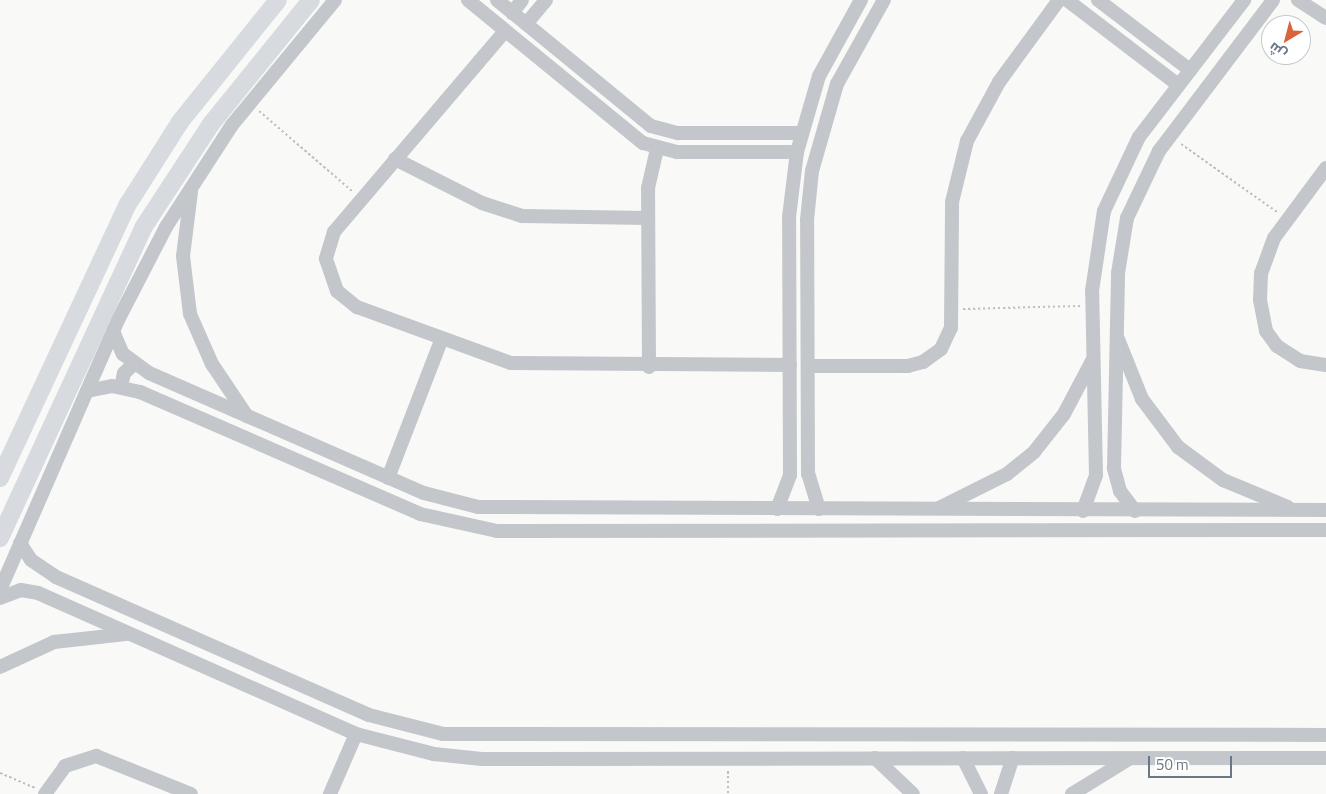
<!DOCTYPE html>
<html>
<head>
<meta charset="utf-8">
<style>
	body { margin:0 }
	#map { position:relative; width:1326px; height:794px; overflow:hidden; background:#f9f9f7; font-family:"Titillium Web",Cairo,sans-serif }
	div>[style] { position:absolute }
	.path>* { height:2px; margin-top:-1px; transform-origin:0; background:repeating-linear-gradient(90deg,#bdbfc2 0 2.5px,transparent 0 5px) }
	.minor>* { height:14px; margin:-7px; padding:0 7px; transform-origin:7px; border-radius:7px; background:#c3c6ca }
	.major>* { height:18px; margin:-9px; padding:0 9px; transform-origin:9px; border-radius:9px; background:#d7dbdf }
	span { translate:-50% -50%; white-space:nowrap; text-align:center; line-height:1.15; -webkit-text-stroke:5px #fff; paint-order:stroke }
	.north { position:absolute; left:1261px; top:15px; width:50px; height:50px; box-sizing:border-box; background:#fff; border:1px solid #c3c9ce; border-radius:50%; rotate:217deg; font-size:14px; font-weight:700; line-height:20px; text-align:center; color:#6a7885 }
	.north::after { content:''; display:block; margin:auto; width:18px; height:22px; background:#d76539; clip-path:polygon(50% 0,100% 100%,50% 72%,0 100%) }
	.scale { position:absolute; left:1148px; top:756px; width:84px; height:22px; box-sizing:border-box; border:2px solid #6a7885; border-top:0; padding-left:6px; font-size:15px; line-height:18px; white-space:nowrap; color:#6a7885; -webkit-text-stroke:4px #fff; paint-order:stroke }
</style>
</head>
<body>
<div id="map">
	<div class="path">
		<div style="left:259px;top:111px;width:123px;rotate:40.7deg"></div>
		<div style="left:1181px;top:144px;width:118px;rotate:35.3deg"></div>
		<div style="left:963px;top:309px;width:117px;rotate:-1.5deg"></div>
		<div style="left:728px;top:771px;width:23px;rotate:90deg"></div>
		<div style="left:0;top:773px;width:38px;rotate:23deg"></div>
	</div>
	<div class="minor">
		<div style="left:468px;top:0;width:226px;rotate:39.3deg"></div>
		<div style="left:643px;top:143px;width:35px;rotate:15deg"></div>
		<div style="left:677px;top:152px;width:120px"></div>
		<div style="left:497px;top:0;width:199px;rotate:39.3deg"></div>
		<div style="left:651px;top:126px;width:28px;rotate:15deg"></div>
		<div style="left:678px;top:133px;width:123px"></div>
		<div style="left:1067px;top:0;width:140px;rotate:37.4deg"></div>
		<div style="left:1098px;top:0;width:116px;rotate:37.3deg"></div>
		<div style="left:1298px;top:0;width:33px;rotate:33deg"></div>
		<div style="left:512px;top:13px;width:16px;rotate:-52deg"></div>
		<div style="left:526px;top:24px;width:31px;rotate:-50deg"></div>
		<div style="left:505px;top:31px;width:264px;rotate:130.4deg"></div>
		<div style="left:334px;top:232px;width:28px;rotate:107deg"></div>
		<div style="left:326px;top:259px;width:34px;rotate:71deg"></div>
		<div style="left:337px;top:291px;width:26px;rotate:39deg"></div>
		<div style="left:357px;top:307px;width:164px;rotate:20deg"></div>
		<div style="left:511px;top:363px;width:279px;rotate:0.4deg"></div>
		<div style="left:395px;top:159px;width:97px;rotate:26.8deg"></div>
		<div style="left:482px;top:203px;width:42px;rotate:18deg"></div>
		<div style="left:522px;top:216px;width:126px;rotate:0.9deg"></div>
		<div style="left:1326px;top:168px;width:87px;rotate:126.6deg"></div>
		<div style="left:1274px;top:238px;width:37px;rotate:110deg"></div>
		<div style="left:1261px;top:273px;width:27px;rotate:92deg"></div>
		<div style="left:1260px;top:300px;width:32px;rotate:79deg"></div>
		<div style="left:1266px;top:331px;width:19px;rotate:54deg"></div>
		<div style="left:1277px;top:346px;width:27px;rotate:33deg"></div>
		<div style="left:1300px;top:361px;width:26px;rotate:9deg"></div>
		<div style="left:191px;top:192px;width:64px;rotate:97.1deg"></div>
		<div style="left:183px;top:256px;width:58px;rotate:83.1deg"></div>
		<div style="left:190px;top:314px;width:55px;rotate:66.3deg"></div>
		<div style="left:212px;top:364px;width:63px;rotate:56.1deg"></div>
		<div style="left:113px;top:331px;width:25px;rotate:67deg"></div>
		<div style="left:123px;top:354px;width:32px;rotate:36deg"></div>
		<div style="left:149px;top:373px;width:300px;rotate:23.6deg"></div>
		<div style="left:424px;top:493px;width:56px;rotate:14.5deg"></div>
		<div style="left:478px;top:507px;width:848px;rotate:0.2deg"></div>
		<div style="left:1118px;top:339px;width:65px;rotate:68.2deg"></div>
		<div style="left:1142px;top:399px;width:60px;rotate:53.1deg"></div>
		<div style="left:1178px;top:447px;width:56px;rotate:36.3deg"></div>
		<div style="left:1223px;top:480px;width:70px;rotate:22.6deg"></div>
		<div style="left:808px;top:366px;width:100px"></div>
		<div style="left:908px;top:366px;width:16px;rotate:-15deg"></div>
		<div style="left:923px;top:362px;width:22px;rotate:-36deg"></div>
		<div style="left:941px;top:349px;width:23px;rotate:-65deg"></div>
		<div style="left:951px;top:328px;width:126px;rotate:-89.5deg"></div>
		<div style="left:952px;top:202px;width:63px;rotate:-76.2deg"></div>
		<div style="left:967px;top:141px;width:67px;rotate:-61.5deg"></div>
		<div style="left:999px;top:82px;width:102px;rotate:-53.8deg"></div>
		<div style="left:649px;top:367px;width:179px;rotate:-90.3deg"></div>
		<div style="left:648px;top:188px;width:40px;rotate:-77deg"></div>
		<div style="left:121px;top:387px;width:14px;rotate:-78deg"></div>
		<div style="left:124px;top:373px;width:13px;rotate:-42deg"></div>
		<div style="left:87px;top:391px;width:25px;rotate:-11deg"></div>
		<div style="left:112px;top:386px;width:29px;rotate:12deg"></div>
		<div style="left:140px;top:392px;width:305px;rotate:23.5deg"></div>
		<div style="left:420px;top:514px;width:79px;rotate:12.4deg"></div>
		<div style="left:497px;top:531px;width:829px;rotate:-0.07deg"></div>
		<div style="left:388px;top:478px;width:147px;rotate:-68.9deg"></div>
		<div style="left:939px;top:508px;width:76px;rotate:-26.6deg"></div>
		<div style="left:1007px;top:474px;width:35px;rotate:-39deg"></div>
		<div style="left:1034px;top:452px;width:48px;rotate:-51.7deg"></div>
		<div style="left:1064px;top:414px;width:62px;rotate:-62.2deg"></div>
		<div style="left:777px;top:509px;width:36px;rotate:-69deg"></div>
		<div style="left:790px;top:475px;width:258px;rotate:-90.2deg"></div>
		<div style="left:789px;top:217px;width:65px;rotate:-83deg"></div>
		<div style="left:797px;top:152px;width:79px;rotate:-73.9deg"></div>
		<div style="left:819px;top:76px;width:87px;rotate:-61.1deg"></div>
		<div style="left:819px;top:509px;width:37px;rotate:-107deg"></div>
		<div style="left:808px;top:474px;width:254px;rotate:-90.2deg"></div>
		<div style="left:807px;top:220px;width:49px;rotate:-84.2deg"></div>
		<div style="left:812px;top:171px;width:91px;rotate:-74deg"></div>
		<div style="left:837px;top:84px;width:96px;rotate:-60.8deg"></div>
		<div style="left:1083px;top:511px;width:38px;rotate:-70deg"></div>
		<div style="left:1096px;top:475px;width:184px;rotate:-91.2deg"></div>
		<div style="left:1092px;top:291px;width:81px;rotate:-81.5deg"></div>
		<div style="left:1104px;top:211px;width:82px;rotate:-64.7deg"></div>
		<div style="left:1139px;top:137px;width:173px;rotate:-52.5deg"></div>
		<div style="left:1135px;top:511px;width:25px;rotate:-127deg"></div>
		<div style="left:1120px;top:491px;width:24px;rotate:-105deg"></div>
		<div style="left:1114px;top:468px;width:195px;rotate:-88.8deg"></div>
		<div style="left:1118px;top:273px;width:56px;rotate:-80.7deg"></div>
		<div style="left:1127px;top:218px;width:74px;rotate:-64.5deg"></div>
		<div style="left:1159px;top:151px;width:189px;rotate:-52.9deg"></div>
		<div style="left:20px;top:543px;width:20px;rotate:57deg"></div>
		<div style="left:31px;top:560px;width:30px;rotate:34deg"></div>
		<div style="left:56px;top:577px;width:342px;rotate:23.8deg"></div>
		<div style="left:369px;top:715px;width:76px;rotate:14.4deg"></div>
		<div style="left:443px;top:734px;width:883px;rotate:0.06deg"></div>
		<div style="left:0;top:590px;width:295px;rotate:-66.4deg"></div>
		<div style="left:118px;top:320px;width:105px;rotate:-62.7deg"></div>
		<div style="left:166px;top:227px;width:121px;rotate:-57.1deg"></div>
		<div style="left:232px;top:125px;width:162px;rotate:-50.5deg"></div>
		<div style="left:0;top:598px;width:22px;rotate:-21deg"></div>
		<div style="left:21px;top:590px;width:17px;rotate:10deg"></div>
		<div style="left:38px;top:593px;width:348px;rotate:23.9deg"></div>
		<div style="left:356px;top:734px;width:81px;rotate:14.4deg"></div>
		<div style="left:434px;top:754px;width:48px;rotate:5.9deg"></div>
		<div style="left:482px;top:759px;width:844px;rotate:-0.07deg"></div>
		<div style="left:0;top:667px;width:60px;rotate:-24.8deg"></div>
		<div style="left:54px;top:642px;width:72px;rotate:-6.3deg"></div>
		<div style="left:875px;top:758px;width:52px;rotate:43.5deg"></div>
		<div style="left:963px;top:758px;width:40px;rotate:63.4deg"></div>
		<div style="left:45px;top:794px;width:34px;rotate:-54deg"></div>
		<div style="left:65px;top:766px;width:33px;rotate:-18deg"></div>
		<div style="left:96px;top:756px;width:102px;rotate:21.8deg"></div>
		<div style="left:330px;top:794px;width:65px;rotate:-66.6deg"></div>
		<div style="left:1001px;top:794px;width:38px;rotate:-72deg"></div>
		<div style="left:1072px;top:794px;width:67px;rotate:-31.6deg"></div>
	</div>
	<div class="major">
		<div style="left:0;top:478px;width:302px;rotate:-65deg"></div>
		<div style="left:128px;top:204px;width:97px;rotate:-57.6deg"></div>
		<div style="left:180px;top:122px;width:156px;rotate:-51.2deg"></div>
		<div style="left:0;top:538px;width:341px;rotate:-65.2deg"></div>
		<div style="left:143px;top:228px;width:124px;rotate:-56.8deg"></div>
		<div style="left:211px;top:124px;width:159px;rotate:-51.1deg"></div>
	</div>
	<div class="north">ش</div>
	<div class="scale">50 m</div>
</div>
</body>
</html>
